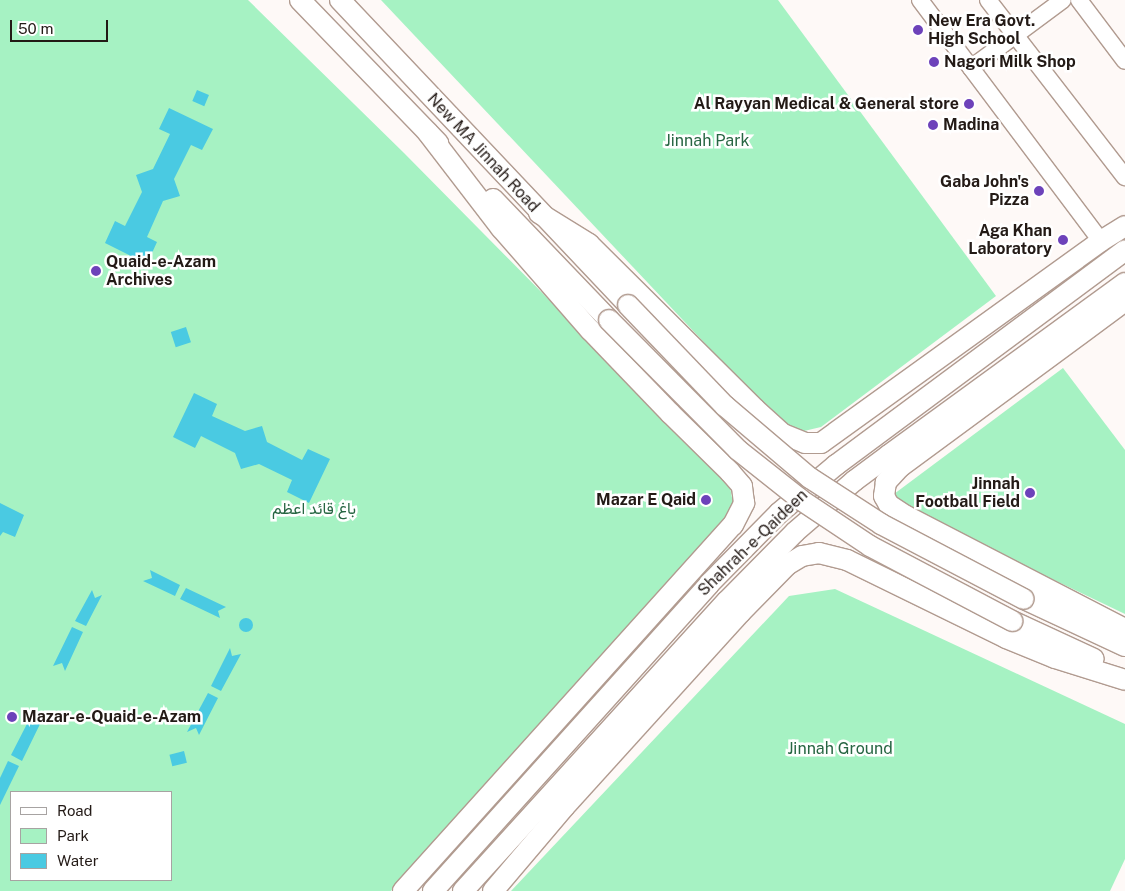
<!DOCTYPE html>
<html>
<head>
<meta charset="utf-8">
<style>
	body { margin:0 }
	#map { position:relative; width:1125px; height:891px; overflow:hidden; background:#fef9f7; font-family:"Public Sans",Vazirmatn,sans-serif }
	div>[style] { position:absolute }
	.green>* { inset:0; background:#a6f2c3 }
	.water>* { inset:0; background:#4acae2; transform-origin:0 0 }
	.round { border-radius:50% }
	.roads { filter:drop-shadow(1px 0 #b19b90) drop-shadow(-1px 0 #b19b90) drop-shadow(0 1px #b19b90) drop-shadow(0 -1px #b19b90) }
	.minor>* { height:16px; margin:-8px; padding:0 8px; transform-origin:8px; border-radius:8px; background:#fff }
	.major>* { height:20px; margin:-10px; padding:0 10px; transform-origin:10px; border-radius:10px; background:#fff }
	.bridges { filter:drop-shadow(1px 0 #b19b90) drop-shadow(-1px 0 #b19b90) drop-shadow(0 1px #b19b90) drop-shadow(0 -1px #b19b90) }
	.major-bridge>* { height:20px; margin:-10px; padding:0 10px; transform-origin:10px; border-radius:10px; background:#fff }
	.dots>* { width:14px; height:14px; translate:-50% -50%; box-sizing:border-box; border:2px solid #fff; border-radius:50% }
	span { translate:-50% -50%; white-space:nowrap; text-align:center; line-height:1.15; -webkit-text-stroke:5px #fff; paint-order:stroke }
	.poi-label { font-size:16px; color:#231a16; font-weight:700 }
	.left { translate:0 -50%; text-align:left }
	.right { translate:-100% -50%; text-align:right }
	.park-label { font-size:16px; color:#276643 }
	.street-label { font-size:16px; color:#231a16 }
	.legend { position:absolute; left:10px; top:791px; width:162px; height:90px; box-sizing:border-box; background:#fff; border:1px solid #a7a3a2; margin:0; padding:6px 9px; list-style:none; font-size:15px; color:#231a16 }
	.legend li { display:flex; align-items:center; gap:10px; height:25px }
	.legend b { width:25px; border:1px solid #a7a3a2 }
	.scale { position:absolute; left:10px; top:20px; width:98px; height:22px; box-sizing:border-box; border:2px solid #231a16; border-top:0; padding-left:6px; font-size:15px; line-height:18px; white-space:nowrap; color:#231a16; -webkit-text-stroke:4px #fff; paint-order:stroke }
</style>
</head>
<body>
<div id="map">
	<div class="green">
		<div style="clip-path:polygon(evenodd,0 0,248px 0,404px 153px,719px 472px,730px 487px,733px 503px,729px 516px,391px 891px,0 891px,0 0,11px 792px,171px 792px,171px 880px,11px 880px,11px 792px)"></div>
		<div style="clip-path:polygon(381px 0,778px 0,996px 296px,821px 427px,804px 431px,784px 424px,765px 407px)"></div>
		<div style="clip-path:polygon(1063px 368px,1125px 450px,1125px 614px,906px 509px,894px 494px)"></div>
		<div style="clip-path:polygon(835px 589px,1125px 724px,1125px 859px,1110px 891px,511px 891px,789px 596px)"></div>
	</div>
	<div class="water">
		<div style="left:197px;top:90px;width:13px;height:12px;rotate:23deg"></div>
		<div style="clip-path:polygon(169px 108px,213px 129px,202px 150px,191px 145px,174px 179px,180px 196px,163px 201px,147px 237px,157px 242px,147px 264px,105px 243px,115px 221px,125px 226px,142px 192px,136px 175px,153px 169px,170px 134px,159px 129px)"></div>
		<div style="left:186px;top:327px;width:16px;height:16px;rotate:72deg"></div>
		<div style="clip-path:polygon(194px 393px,217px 404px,212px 416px,245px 431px,262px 426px,267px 442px,302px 460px,308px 449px,330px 459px,309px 503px,287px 492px,292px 480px,259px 464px,241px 469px,235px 453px,201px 436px,195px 448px,173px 437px)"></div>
		<div style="clip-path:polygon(0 503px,24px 515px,15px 537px,3px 532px,0 536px)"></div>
		<div style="clip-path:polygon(150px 570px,180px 585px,175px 596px,143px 581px,152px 578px)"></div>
		<div style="clip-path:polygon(186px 588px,226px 607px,218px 611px,220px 618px,180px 599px)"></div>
		<div style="clip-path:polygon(92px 590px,95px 598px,102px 595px,86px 626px,75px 621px)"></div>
		<div class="round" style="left:239px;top:618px;width:14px;height:14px"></div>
		<div style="clip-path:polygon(72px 627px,83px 632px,65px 671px,62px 663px,53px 666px)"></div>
		<div style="clip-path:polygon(230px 648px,232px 656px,241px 654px,221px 691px,211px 686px)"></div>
		<div style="clip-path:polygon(208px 693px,218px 698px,199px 735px,196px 728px,187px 732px)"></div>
		<div style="clip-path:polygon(30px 718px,32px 725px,41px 722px,22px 761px,11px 755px)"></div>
		<div style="left:184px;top:751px;width:12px;height:15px;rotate:76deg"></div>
		<div style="clip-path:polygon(8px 761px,19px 766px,0 805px,0 778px)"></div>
	</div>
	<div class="roads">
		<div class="minor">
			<div style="left:920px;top:0;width:301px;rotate:53.1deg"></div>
			<div style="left:988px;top:0;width:224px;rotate:52.3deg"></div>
			<div style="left:1079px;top:0;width:76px;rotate:53deg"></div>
			<div style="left:971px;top:68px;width:114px;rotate:-36.5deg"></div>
		</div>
		<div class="major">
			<div style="left:300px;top:0;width:199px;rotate:46deg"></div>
			<div style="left:340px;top:0;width:419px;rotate:46.6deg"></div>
			<div style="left:493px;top:199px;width:168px;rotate:46.2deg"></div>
			<div style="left:539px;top:213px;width:59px;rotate:31.8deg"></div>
			<div style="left:589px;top:244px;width:234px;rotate:44.8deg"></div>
			<div style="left:755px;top:409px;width:38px;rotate:42deg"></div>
			<div style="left:783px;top:434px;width:24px;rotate:22deg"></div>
			<div style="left:805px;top:443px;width:16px"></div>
			<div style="left:821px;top:443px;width:345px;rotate:-35.8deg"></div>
			<div style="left:1101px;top:241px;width:28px;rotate:-32deg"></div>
			<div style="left:1125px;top:301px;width:280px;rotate:143.6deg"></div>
			<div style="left:900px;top:467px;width:21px;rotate:133deg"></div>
			<div style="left:886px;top:482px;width:14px;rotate:98deg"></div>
			<div style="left:884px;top:496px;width:10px;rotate:61deg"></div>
			<div style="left:889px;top:505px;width:20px;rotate:33deg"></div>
			<div style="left:906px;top:516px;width:246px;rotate:27.3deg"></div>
			<div style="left:1024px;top:599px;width:111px;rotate:25deg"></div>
			<div style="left:1012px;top:621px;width:90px;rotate:24.9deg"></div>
			<div style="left:403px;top:891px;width:493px;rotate:-48deg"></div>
			<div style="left:733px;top:525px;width:25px;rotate:-63deg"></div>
			<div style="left:744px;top:503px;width:17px;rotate:-97deg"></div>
			<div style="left:742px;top:486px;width:18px;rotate:-131deg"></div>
			<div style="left:730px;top:472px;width:84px;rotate:-135.5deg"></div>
			<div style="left:670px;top:413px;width:115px;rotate:-133.9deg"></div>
			<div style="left:590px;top:330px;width:135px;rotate:-131.1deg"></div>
			<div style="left:501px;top:228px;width:120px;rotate:-127.5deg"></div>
			<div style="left:433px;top:891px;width:413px;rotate:-48deg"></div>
			<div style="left:709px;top:584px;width:100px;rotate:-45.4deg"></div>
			<div style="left:779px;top:513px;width:75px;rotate:-40.1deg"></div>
			<div style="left:836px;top:465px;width:360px;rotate:-36.6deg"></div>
			<div style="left:463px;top:891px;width:392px;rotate:-47.7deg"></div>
			<div style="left:727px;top:601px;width:97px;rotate:-45.4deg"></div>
			<div style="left:795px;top:532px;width:78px;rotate:-40.8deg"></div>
			<div style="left:854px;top:481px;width:44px;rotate:-36.6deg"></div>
			<div style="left:889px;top:455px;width:292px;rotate:-36.1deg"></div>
			<div style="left:493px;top:891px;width:111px;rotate:-49.7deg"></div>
			<div style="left:565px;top:806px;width:261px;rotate:-47.8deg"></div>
			<div style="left:740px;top:613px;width:67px;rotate:-45.6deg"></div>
			<div style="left:787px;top:565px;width:17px;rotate:-31deg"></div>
			<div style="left:802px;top:556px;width:17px;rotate:-10deg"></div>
			<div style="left:819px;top:553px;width:29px;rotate:14deg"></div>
			<div style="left:847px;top:560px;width:177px;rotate:26.1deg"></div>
			<div style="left:1006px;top:638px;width:53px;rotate:22.2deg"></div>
			<div style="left:1055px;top:658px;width:73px;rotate:17.4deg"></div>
		</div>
	</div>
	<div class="bridges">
		<div class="major-bridge">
			<div style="left:628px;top:305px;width:140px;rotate:46.2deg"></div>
			<div style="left:725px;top:406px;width:111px;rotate:40.3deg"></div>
			<div style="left:810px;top:478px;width:85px;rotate:32.9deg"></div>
			<div style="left:881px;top:524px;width:161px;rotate:27.7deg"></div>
			<div style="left:609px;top:320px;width:183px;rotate:45.2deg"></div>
			<div style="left:738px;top:450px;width:80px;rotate:38.4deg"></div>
			<div style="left:801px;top:500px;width:83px;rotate:33.7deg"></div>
			<div style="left:870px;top:546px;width:161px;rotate:27.8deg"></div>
		</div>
	</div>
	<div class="dots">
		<div style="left:918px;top:30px;background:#6d42ba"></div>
		<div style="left:934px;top:62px;background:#6d42ba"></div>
		<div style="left:969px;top:104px;background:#6d42ba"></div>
		<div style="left:933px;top:125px;background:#6d42ba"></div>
		<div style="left:1039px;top:191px;background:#6d42ba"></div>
		<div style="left:1063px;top:240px;background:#6d42ba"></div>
		<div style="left:96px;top:271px;background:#6d42ba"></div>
		<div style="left:1030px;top:493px;background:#6d42ba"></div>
		<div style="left:706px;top:500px;background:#6d42ba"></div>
		<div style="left:12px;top:717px;background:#6d42ba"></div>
	</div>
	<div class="poi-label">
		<span class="left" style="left:928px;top:30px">New Era Govt.<br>High School</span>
		<span class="left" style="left:944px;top:62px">Nagori Milk Shop</span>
		<span class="right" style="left:959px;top:104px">Al Rayyan Medical &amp; General store</span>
		<span class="left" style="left:943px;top:125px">Madina</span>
		<span class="right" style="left:1029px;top:191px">Gaba John's<br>Pizza</span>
		<span class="right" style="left:1052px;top:240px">Aga Khan<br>Laboratory</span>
		<span class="left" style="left:106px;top:271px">Quaid-e-Azam<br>Archives</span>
		<span class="right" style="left:1020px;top:493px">Jinnah<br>Football Field</span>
		<span class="right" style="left:696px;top:500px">Mazar E Qaid</span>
		<span class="left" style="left:22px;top:717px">Mazar-e-Quaid-e-Azam</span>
	</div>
	<div class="park-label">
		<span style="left:707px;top:141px">Jinnah Park</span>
		<span style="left:314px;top:509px">باغ قائد اعظم</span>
		<span style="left:840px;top:749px">Jinnah Ground</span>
	</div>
	<div class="street-label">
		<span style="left:483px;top:153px;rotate:47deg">New MA Jinnah Road</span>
		<span style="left:753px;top:543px;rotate:-44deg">Shahrah-e-Qaideen</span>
	</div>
	<ul class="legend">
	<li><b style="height:6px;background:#fff"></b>Road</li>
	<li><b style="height:14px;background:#a6f2c3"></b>Park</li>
	<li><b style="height:14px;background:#4acae2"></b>Water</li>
	</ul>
	<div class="scale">50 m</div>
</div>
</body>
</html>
